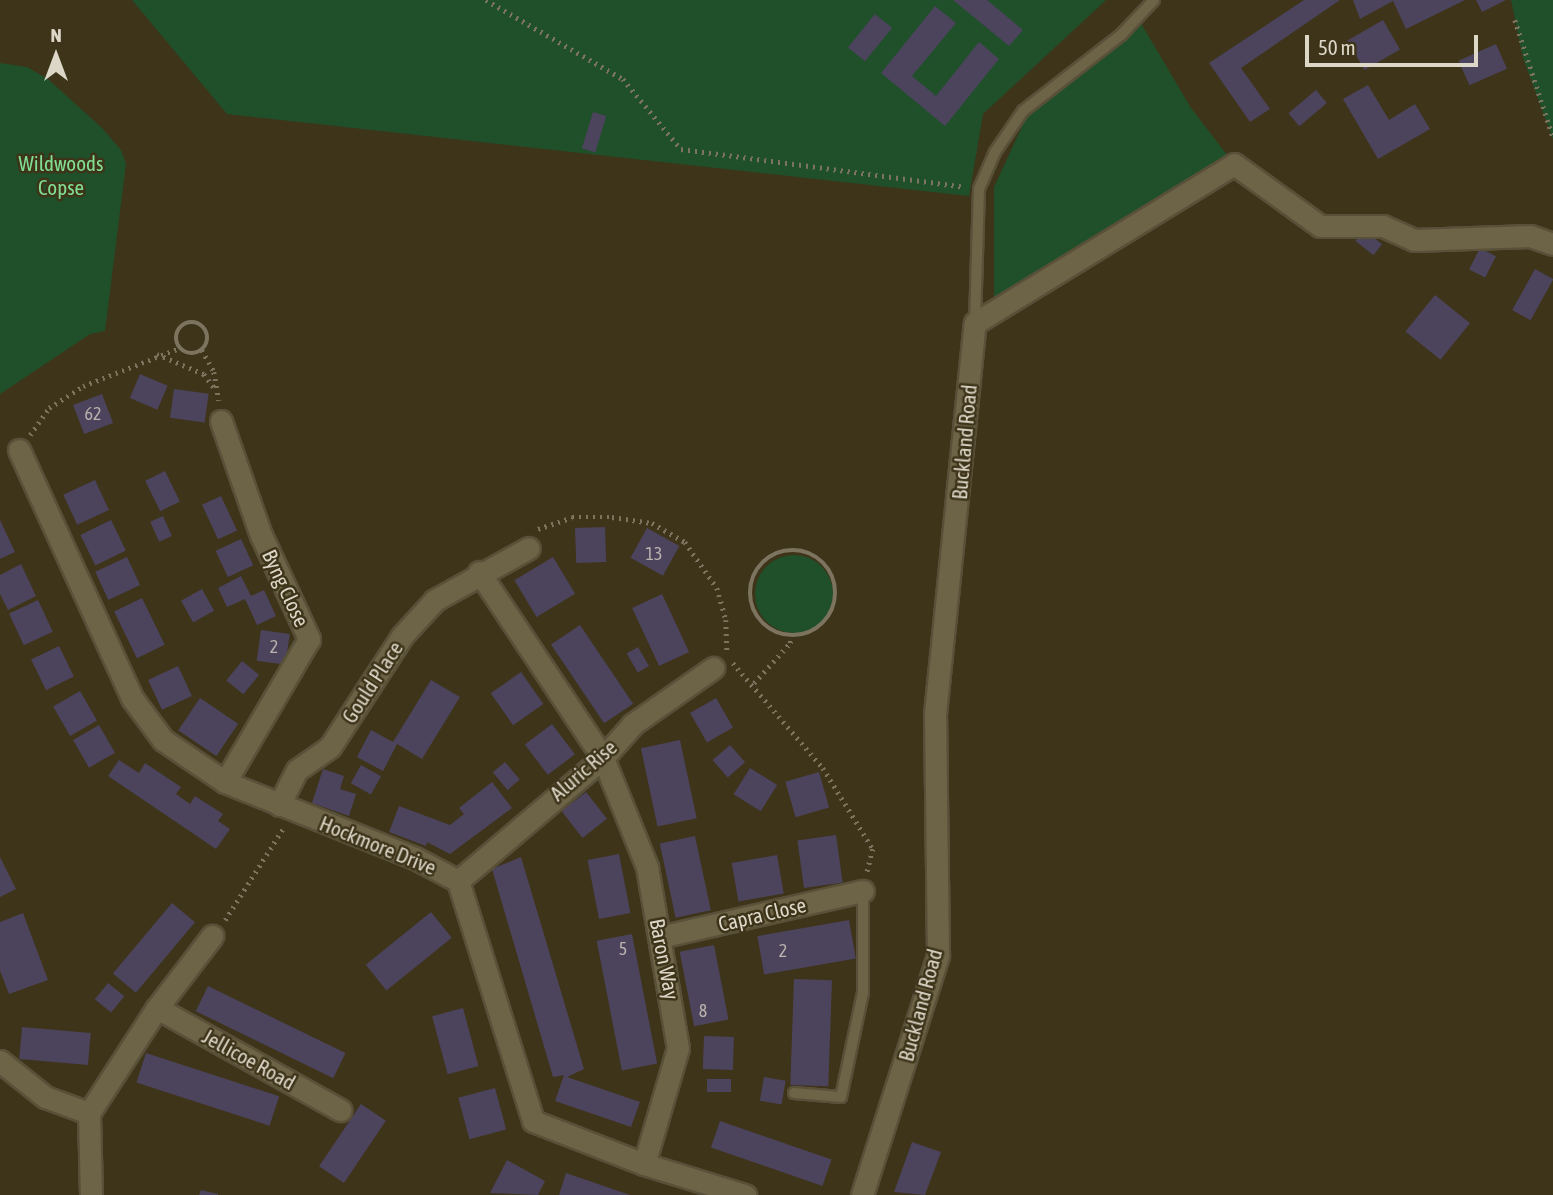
<!DOCTYPE html>
<html>
<head>
<meta charset="utf-8">
<style>
	body { margin:0 }
	#map { position:relative; width:1553px; height:1195px; overflow:hidden; background:#3e341a; font-family:"Asap Condensed",sans-serif }
	div>[style] { position:absolute }
	.green>* { inset:0; background:#1f502a }
	.round { border-radius:50% }
	.building>* { inset:0; background:#4c435c; transform-origin:0 0 }
	.path>* { height:4.5px; margin-top:-2.25px; transform-origin:0; background:repeating-linear-gradient(90deg,#7c745e 0 2px,transparent 0 7px) }
	.path>.ring { margin:-2.25px; padding:0; box-sizing:content-box; background:none; border:4.5px solid #7c745e; border-radius:50% }
	.roads { filter:drop-shadow(2px 0 #595039) drop-shadow(-2px 0 #595039) drop-shadow(0 2px #595039) drop-shadow(0 -2px #595039) }
	.lane>* { height:10px; margin:-5px; padding:0 5px; transform-origin:5px; border-radius:5px; background:#6d6347 }
	.street>* { height:21px; margin:-10.5px; padding:0 10.5px; transform-origin:10.5px; border-radius:10.5px; background:#6d6347 }
	span { translate:-50% -50%; white-space:nowrap; text-align:center; line-height:1.15; -webkit-text-stroke:5px #3e341a; paint-order:stroke }
	.number-label { font-size:18px; color:#b9b2ad }
	.number-label span { -webkit-text-stroke-width:0 }
	.park-label { font-size:21px; color:#81df93 }
	.street-label { font-size:21px; color:#ddd7c8 }
	.north { position:absolute; left:21px; top:21px; width:70px; height:70px; -webkit-text-stroke:5px #3e341a; paint-order:stroke; rotate:0deg; font-size:19px; font-weight:700; line-height:28px; text-align:center; color:#ddd7c8 }
	.north::after { content:''; display:block; margin:auto; width:24px; height:32px; background:#ddd7c8; clip-path:polygon(50% 0,100% 100%,50% 72%,0 100%) }
	.scale { position:absolute; left:1305px; top:35px; width:173px; height:32px; box-sizing:border-box; border:4px solid #ddd7c8; border-top:0; padding-left:9px; font-size:21px; line-height:24px; white-space:nowrap; color:#ddd7c8; -webkit-text-stroke:5px #3e341a; paint-order:stroke }
</style>
</head>
<body>
<div id="map">
	<div class="green">
		<div style="clip-path:polygon(132px 0,1106px 0,983px 114px,969px 196px,227px 114px)"></div>
		<div style="clip-path:polygon(1511px 0,1553px 0,1553px 139px,1523px 58px)"></div>
		<div style="clip-path:polygon(1139px 20px,1191px 108px,1234px 164px,994px 300px,994px 187px,1026px 118px)"></div>
		<div style="clip-path:polygon(0 63px,27px 67px,48px 79px,103px 129px,121px 150px,126px 164px,105px 331px,90px 334px,0 394px)"></div>
		<div class="round" style="left:755px;top:555px;width:78px;height:78px"></div>
	</div>
	<div class="building">
		<div style="clip-path:polygon(953px 0,987px 0,1023px 30px,1009px 46px)"></div>
		<div style="clip-path:polygon(1304px 0,1340px 0,1241px 68px,1270px 109px,1250px 122px,1209px 63px)"></div>
		<div style="clip-path:polygon(1353px 0,1465px 0,1406px 29px,1393px 1px,1360px 19px)"></div>
		<div style="clip-path:polygon(1476px 0,1506px 0,1482px 12px)"></div>
		<div style="clip-path:polygon(935px 6px,956px 23px,912px 76px,936px 96px,979px 42px,999px 59px,945px 126px,881px 73px)"></div>
		<div style="left:875px;top:14px;width:22px;height:43px;rotate:39deg"></div>
		<div style="left:1383px;top:20px;width:34px;height:41px;rotate:60deg"></div>
		<div style="left:1496px;top:44px;width:27px;height:41px;rotate:66deg"></div>
		<div style="clip-path:polygon(1368px 85px,1389px 120px,1415px 104px,1430px 129px,1378px 159px,1343px 99px)"></div>
		<div style="left:1316px;top:90px;width:17px;height:36px;rotate:50deg"></div>
		<div style="left:593px;top:112px;width:14px;height:38px;rotate:17deg"></div>
		<div style="left:1364px;top:230px;width:23px;height:14px;rotate:38deg"></div>
		<div style="left:1480px;top:248px;width:18px;height:24px;rotate:27deg"></div>
		<div style="left:1535px;top:269px;width:21px;height:47px;rotate:29deg"></div>
		<div style="left:1435px;top:295px;width:45px;height:47px;rotate:39deg"></div>
		<div style="left:140px;top:374px;width:30px;height:26px;rotate:23deg"></div>
		<div style="left:174px;top:389px;width:35px;height:29px;rotate:8deg"></div>
		<div style="left:102px;top:394px;width:31px;height:31px;rotate:69deg"></div>
		<div style="left:165px;top:471px;width:34px;height:22px;rotate:64deg"></div>
		<div style="left:95px;top:480px;width:33px;height:35px;rotate:65deg"></div>
		<div style="left:221px;top:496px;width:38px;height:21px;rotate:65deg"></div>
		<div style="left:163px;top:516px;width:22px;height:14px;rotate:66deg"></div>
		<div style="clip-path:polygon(0 520px,15px 552px,0 559px)"></div>
		<div style="left:111px;top:520px;width:34px;height:34px;rotate:64deg"></div>
		<div style="left:605px;top:527px;width:35px;height:30px;rotate:88deg"></div>
		<div style="left:647px;top:528px;width:37px;height:34px;rotate:29deg"></div>
		<div style="left:241px;top:539px;width:29px;height:28px;rotate:65deg"></div>
		<div style="left:127px;top:557px;width:31px;height:35px;rotate:65deg"></div>
		<div style="left:553px;top:557px;width:43px;height:45px;rotate:59deg"></div>
		<div style="clip-path:polygon(21px 564px,36px 596px,8px 610px,0 594px,0 575px)"></div>
		<div style="clip-path:polygon(241px 576px,251px 596px,264px 590px,276px 616px,257px 625px,245px 599px,227px 607px,218px 588px)"></div>
		<div style="left:202px;top:589px;width:25px;height:24px;rotate:61deg"></div>
		<div style="left:662px;top:594px;width:64px;height:33px;rotate:65deg"></div>
		<div style="left:142px;top:598px;width:52px;height:31px;rotate:64deg"></div>
		<div style="left:38px;top:600px;width:35px;height:32px;rotate:65deg"></div>
		<div style="left:580px;top:625px;width:95px;height:35px;rotate:56deg"></div>
		<div style="left:261px;top:630px;width:29px;height:31px;rotate:8deg"></div>
		<div style="left:59px;top:646px;width:34px;height:31px;rotate:64deg"></div>
		<div style="left:638px;top:647px;width:22px;height:13px;rotate:60deg"></div>
		<div style="left:242px;top:661px;width:22px;height:25px;rotate:39deg"></div>
		<div style="left:178px;top:666px;width:33px;height:33px;rotate:65deg"></div>
		<div style="left:521px;top:672px;width:39px;height:37px;rotate:55deg"></div>
		<div style="clip-path:polygon(431px 680px,460px 697px,422px 759px,397px 744px,383px 771px,357px 757px,371px 730px,393px 742px)"></div>
		<div style="left:80px;top:691px;width:34px;height:31px;rotate:60deg"></div>
		<div style="left:200px;top:698px;width:46px;height:39px;rotate:34deg"></div>
		<div style="left:716px;top:698px;width:34px;height:30px;rotate:60deg"></div>
		<div style="left:552px;top:724px;width:38px;height:34px;rotate:53deg"></div>
		<div style="left:99px;top:725px;width:32px;height:30px;rotate:60deg"></div>
		<div style="left:680px;top:740px;width:80px;height:40px;rotate:78deg"></div>
		<div style="left:730px;top:745px;width:23px;height:23px;rotate:49deg"></div>
		<div style="clip-path:polygon(119px 760px,139px 773px,145px 763px,181px 787px,176px 794px,190px 804px,195px 796px,223px 814px,218px 821px,230px 829px,216px 849px,108px 776px)"></div>
		<div style="left:505px;top:762px;width:23px;height:16px;rotate:50deg"></div>
		<div style="left:361px;top:765px;width:23px;height:21px;rotate:29deg"></div>
		<div style="left:750px;top:768px;width:32px;height:31px;rotate:32deg"></div>
		<div style="clip-path:polygon(323px 769px,344px 776px,340px 789px,356px 794px,349px 816px,312px 803px)"></div>
		<div style="left:819px;top:772px;width:37px;height:35px;rotate:74deg"></div>
		<div style="clip-path:polygon(492px 782px,512px 808px,450px 854px,427px 842px,426px 846px,389px 832px,399px 806px,450px 825px,464px 814px,459px 808px)"></div>
		<div style="left:586px;top:792px;width:34px;height:31px;rotate:52deg"></div>
		<div style="left:836px;top:835px;width:48px;height:39px;rotate:82deg"></div>
		<div style="left:695px;top:836px;width:76px;height:36px;rotate:78deg"></div>
		<div style="left:619px;top:854px;width:60px;height:32px;rotate:79deg"></div>
		<div style="left:777px;top:855px;width:39px;height:46px;rotate:80deg"></div>
		<div style="clip-path:polygon(0 857px,16px 889px,0 897px)"></div>
		<div style="clip-path:polygon(521px 857px,584px 1069px,567px 1077px,640px 1102px,631px 1127px,555px 1101px,564px 1075px,553px 1077px,492px 869px)"></div>
		<div style="left:172px;top:903px;width:30px;height:92px;rotate:40deg"></div>
		<div style="left:431px;top:912px;width:33px;height:84px;rotate:51deg"></div>
		<div style="clip-path:polygon(23px 913px,48px 980px,9px 994px,0 971px,0 922px)"></div>
		<div style="left:849px;top:920px;width:39px;height:93px;rotate:80deg"></div>
		<div style="left:632px;top:934px;width:132px;height:36px;rotate:79deg"></div>
		<div style="left:714px;top:945px;width:76px;height:35px;rotate:79deg"></div>
		<div style="left:794px;top:979px;width:38px;height:106px;rotate:2deg"></div>
		<div style="left:108px;top:983px;width:21px;height:21px;rotate:39deg"></div>
		<div style="left:208px;top:986px;width:153px;height:28px;rotate:26deg"></div>
		<div style="left:463px;top:1008px;width:60px;height:32px;rotate:75deg"></div>
		<div style="left:22px;top:1027px;width:69px;height:32px;rotate:5deg"></div>
		<div style="left:704px;top:1036px;width:30px;height:33px;rotate:2deg"></div>
		<div style="left:146px;top:1053px;width:140px;height:31px;rotate:18deg"></div>
		<div style="left:764px;top:1077px;width:22px;height:24px;rotate:10deg"></div>
		<div style="left:707px;top:1079px;width:24px;height:13px"></div>
		<div style="left:495px;top:1088px;width:43px;height:38px;rotate:75deg"></div>
		<div style="left:361px;top:1104px;width:30px;height:75px;rotate:34deg"></div>
		<div style="left:720px;top:1121px;width:118px;height:28px;rotate:19deg"></div>
		<div style="clip-path:polygon(912px 1142px,941px 1152px,925px 1195px,894px 1192px)"></div>
		<div style="clip-path:polygon(507px 1160px,545px 1181px,538px 1195px,490px 1193px)"></div>
		<div style="clip-path:polygon(566px 1173px,630px 1195px,559px 1195px)"></div>
		<div style="clip-path:polygon(201px 1190px,218px 1194px,218px 1195px,199px 1195px)"></div>
	</div>
	<div class="path">
		<div style="left:486px;top:0;width:158px;rotate:30deg"></div>
		<div style="left:623px;top:79px;width:91px;rotate:50.4deg"></div>
		<div style="left:681px;top:149px;width:286px;rotate:7.6deg"></div>
		<div style="left:1515px;top:20px;width:123px;rotate:72deg"></div>
		<div class="ring" style="left:176px;top:322px;width:27.5px;height:27.5px"></div>
		<div style="left:202px;top:350px;width:25px;rotate:61deg"></div>
		<div style="left:214px;top:372px;width:29px;rotate:80deg"></div>
		<div style="left:157px;top:354px;width:51px;rotate:23.1deg"></div>
		<div style="left:204px;top:374px;width:20px;rotate:53deg"></div>
		<div style="left:30px;top:435px;width:33px;rotate:-55deg"></div>
		<div style="left:49px;top:408px;width:40px;rotate:-32.9deg"></div>
		<div style="left:83px;top:386px;width:104px;rotate:-21.4deg"></div>
		<div style="left:538px;top:529px;width:36px;rotate:-19deg"></div>
		<div style="left:572px;top:517px;width:40px"></div>
		<div style="left:612px;top:517px;width:40px;rotate:8.5deg"></div>
		<div style="left:652px;top:523px;width:38px;rotate:30deg"></div>
		<div style="left:685px;top:542px;width:56px;rotate:55.2deg"></div>
		<div style="left:717px;top:588px;width:33px;rotate:74deg"></div>
		<div style="left:726px;top:620px;width:34px;rotate:88deg"></div>
		<div class="ring" style="left:750px;top:550px;width:81.5px;height:81.5px"></div>
		<div style="left:733px;top:663px;width:138px;rotate:49.4deg"></div>
		<div style="left:823px;top:768px;width:95px;rotate:58.3deg"></div>
		<div style="left:873px;top:849px;width:25px;rotate:104deg"></div>
		<div style="left:754px;top:683px;width:54px;rotate:-48deg"></div>
		<div style="left:790px;top:643px;width:6px;rotate:-81deg"></div>
		<div style="left:225px;top:920px;width:110px;rotate:-57.6deg"></div>
	</div>
	<div class="roads">
		<div class="lane">
			<div style="left:975px;top:323px;width:134px;rotate:-88.3deg"></div>
			<div style="left:979px;top:189px;width:40px;rotate:-66.6deg"></div>
			<div style="left:995px;top:152px;width:50px;rotate:-55.7deg"></div>
			<div style="left:1023px;top:111px;width:124px;rotate:-37.8deg"></div>
			<div style="left:1121px;top:35px;width:48px;rotate:-46.7deg"></div>
			<div style="left:794px;top:1093px;width:47px;rotate:4.9deg"></div>
			<div style="left:841px;top:1097px;width:106px;rotate:-78.1deg"></div>
			<div style="left:863px;top:993px;width:102px;rotate:-90deg"></div>
		</div>
		<div class="street">
			<div style="left:221px;top:421px;width:121px;rotate:70.7deg"></div>
			<div style="left:261px;top:535px;width:115px;rotate:65.2deg"></div>
			<div style="left:309px;top:639px;width:166px;rotate:120.4deg"></div>
			<div style="left:19px;top:450px;width:273px;rotate:65.5deg"></div>
			<div style="left:132px;top:698px;width:52px;rotate:53.6deg"></div>
			<div style="left:163px;top:740px;width:75px;rotate:34.1deg"></div>
			<div style="left:225px;top:782px;width:205px;rotate:21.8deg"></div>
			<div style="left:415px;top:858px;width:49px;rotate:28.1deg"></div>
			<div style="left:458px;top:881px;width:251px;rotate:72.6deg"></div>
			<div style="left:533px;top:1121px;width:119px;rotate:21.2deg"></div>
			<div style="left:644px;top:1164px;width:106px;rotate:17.1deg"></div>
			<div style="left:479px;top:572px;width:224px;rotate:56.3deg"></div>
			<div style="left:603px;top:758px;width:118px;rotate:68deg"></div>
			<div style="left:647px;top:867px;width:184px;rotate:80.3deg"></div>
			<div style="left:678px;top:1048px;width:121px;rotate:106.3deg"></div>
			<div style="left:279px;top:805px;width:39px;rotate:-63deg"></div>
			<div style="left:297px;top:770px;width:40px;rotate:-34.9deg"></div>
			<div style="left:330px;top:747px;width:132px;rotate:-57deg"></div>
			<div style="left:402px;top:636px;width:49px;rotate:-47.5deg"></div>
			<div style="left:435px;top:600px;width:107px;rotate:-29deg"></div>
			<div style="left:458px;top:881px;width:190px;rotate:-40.3deg"></div>
			<div style="left:603px;top:758px;width:45px;rotate:-48.6deg"></div>
			<div style="left:633px;top:724px;width:98px;rotate:-35deg"></div>
			<div style="left:660px;top:937px;width:208px;rotate:-12.8deg"></div>
			<div style="left:157px;top:1008px;width:210px;rotate:29.1deg"></div>
			<div style="left:0;top:1061px;width:58px;rotate:38.7deg"></div>
			<div style="left:45px;top:1097px;width:47px;rotate:20deg"></div>
			<div style="left:89px;top:1113px;width:82px;rotate:88.6deg"></div>
			<div style="left:89px;top:1113px;width:125px;rotate:-57.1deg"></div>
			<div style="left:157px;top:1008px;width:91px;rotate:-52.6deg"></div>
			<div style="left:862px;top:1195px;width:252px;rotate:-72.4deg"></div>
			<div style="left:938px;top:955px;width:241px;rotate:-90.7deg"></div>
			<div style="left:935px;top:714px;width:393px;rotate:-84.2deg"></div>
			<div style="left:975px;top:323px;width:304px;rotate:-31.5deg"></div>
			<div style="left:1234px;top:164px;width:106px;rotate:35.8deg"></div>
			<div style="left:1320px;top:226px;width:63px"></div>
			<div style="left:1383px;top:226px;width:34px;rotate:24deg"></div>
			<div style="left:1414px;top:240px;width:116px;rotate:-2deg"></div>
			<div style="left:1530px;top:236px;width:24px;rotate:19deg"></div>
		</div>
	</div>
	<div class="number-label">
		<span style="left:93px;top:414px">62</span>
		<span style="left:654px;top:554px">13</span>
		<span style="left:274px;top:647px">2</span>
		<span style="left:623px;top:949px">5</span>
		<span style="left:783px;top:951px">2</span>
		<span style="left:703px;top:1011px">8</span>
	</div>
	<div class="park-label">
		<span style="left:61px;top:175px">Wildwoods<br>Copse</span>
	</div>
	<div class="street-label">
		<span style="left:964px;top:442px;rotate:-85deg">Buckland Road</span>
		<span style="left:286px;top:588px;rotate:65deg">Byng Close</span>
		<span style="left:372px;top:682px;rotate:-57deg">Gould Place</span>
		<span style="left:583px;top:770px;rotate:-41deg">Aluric Rise</span>
		<span style="left:378px;top:845px;rotate:22deg">Hockmore Drive</span>
		<span style="left:762px;top:914px;rotate:-13deg">Capra Close</span>
		<span style="left:665px;top:959px;rotate:79deg">Baron Way</span>
		<span style="left:920px;top:1005px;rotate:-75deg">Buckland Road</span>
		<span style="left:249px;top:1059px;rotate:29deg">Jellicoe Road</span>
	</div>
	<div class="north">N</div>
	<div class="scale">50 m</div>
</div>
</body>
</html>
